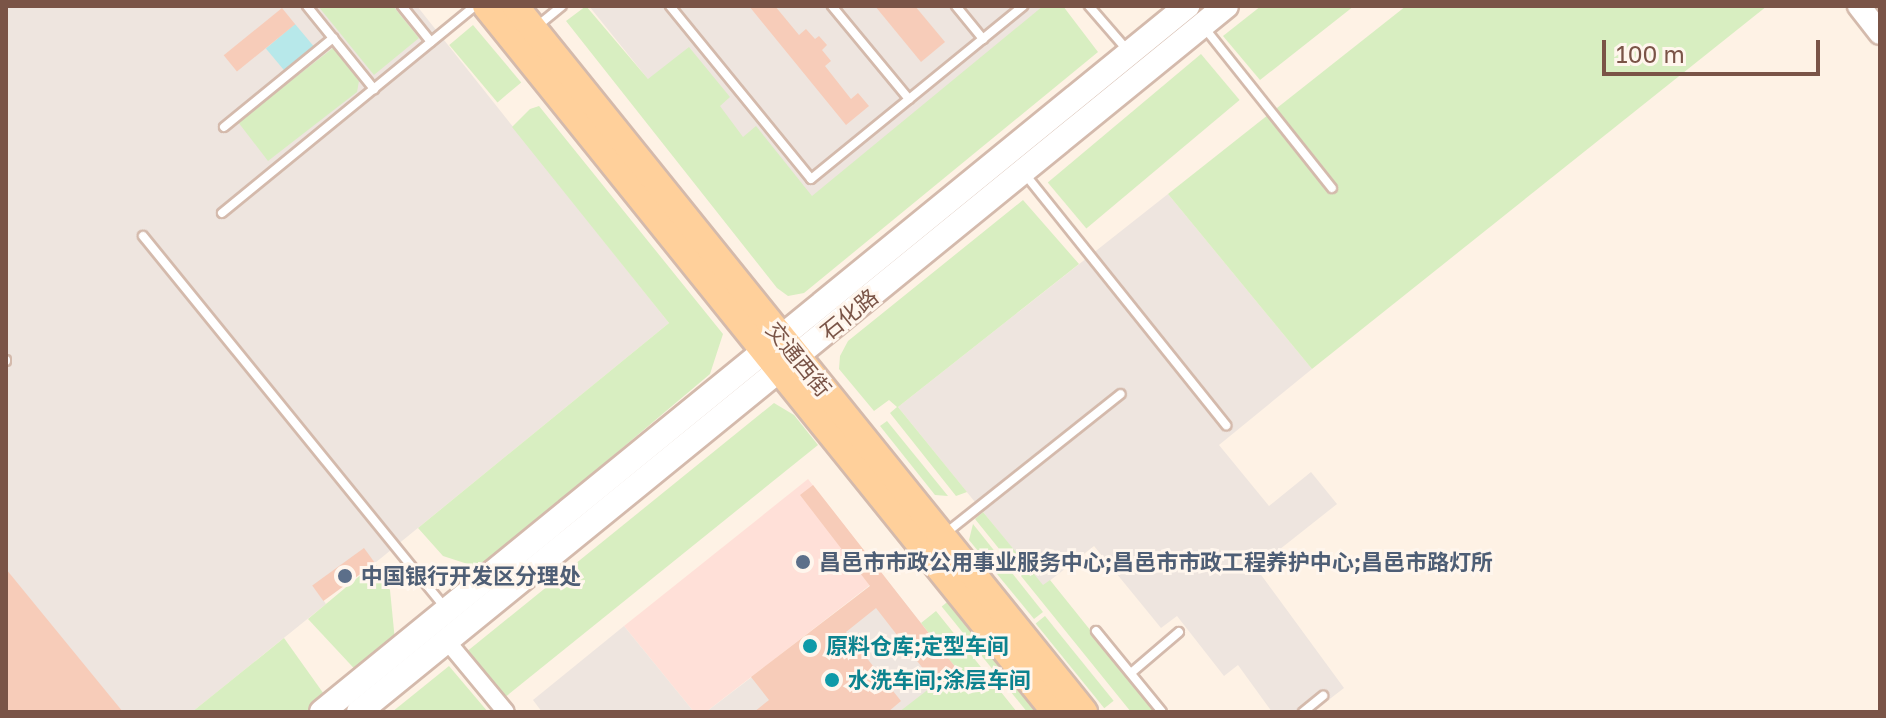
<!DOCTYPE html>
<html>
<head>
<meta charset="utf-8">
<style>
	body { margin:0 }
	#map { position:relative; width:1886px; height:718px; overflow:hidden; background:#fef2e5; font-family:"Golos Text","Noto Sans SC",sans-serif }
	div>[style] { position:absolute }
	.commercial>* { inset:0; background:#ffe0d8 }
	.industrial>* { inset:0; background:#eee5df }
	.green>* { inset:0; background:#d8eec1; transform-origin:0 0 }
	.water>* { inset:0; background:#b7e8ea; transform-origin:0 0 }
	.building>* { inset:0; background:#f7ccb9; transform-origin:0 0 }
	.roads { filter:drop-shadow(2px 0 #d4baac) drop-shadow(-2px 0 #d4baac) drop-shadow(0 2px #d4baac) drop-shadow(0 -2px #d4baac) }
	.service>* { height:8px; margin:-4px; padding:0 4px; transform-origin:4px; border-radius:4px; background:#fff }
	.minor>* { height:16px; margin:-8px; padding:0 8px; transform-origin:8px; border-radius:8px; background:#fff }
	.tertiary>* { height:22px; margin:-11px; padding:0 11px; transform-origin:11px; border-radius:11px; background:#fff }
	.secondary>* { height:24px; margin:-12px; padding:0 12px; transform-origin:12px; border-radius:12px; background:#fff }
	.primary>* { height:26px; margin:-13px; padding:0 13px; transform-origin:13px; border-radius:13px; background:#ffd09b }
	.dots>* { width:22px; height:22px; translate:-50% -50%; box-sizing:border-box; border:4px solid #fff6ed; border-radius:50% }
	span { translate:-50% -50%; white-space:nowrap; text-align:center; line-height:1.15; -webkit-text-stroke:6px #fff6ed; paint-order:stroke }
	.street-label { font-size:22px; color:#7a5447 }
	.service-label { font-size:22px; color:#4e5e75; font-weight:700 }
	.left { translate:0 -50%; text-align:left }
	.culture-label { font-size:22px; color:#0d838f; font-weight:700 }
	.frame { position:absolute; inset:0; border:8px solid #7a5447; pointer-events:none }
	.scale { position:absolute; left:1602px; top:40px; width:218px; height:36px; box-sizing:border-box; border:4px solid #7a5447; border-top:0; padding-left:10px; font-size:24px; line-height:28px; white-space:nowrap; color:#7a5447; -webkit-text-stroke:6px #fff6ed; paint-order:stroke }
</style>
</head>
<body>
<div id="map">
	<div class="commercial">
		<div style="clip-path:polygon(808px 479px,883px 575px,706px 712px,694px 712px,624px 626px)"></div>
	</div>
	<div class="industrial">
		<div style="clip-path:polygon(6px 6px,417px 6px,669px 323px,375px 563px,363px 549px,315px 588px,326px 604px,192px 712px,6px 712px)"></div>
		<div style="clip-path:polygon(589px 6px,1059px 6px,776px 238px)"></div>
		<div style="clip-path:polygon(1168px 194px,1312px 369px,1219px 445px,1269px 506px,1311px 472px,1337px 504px,1256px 568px,1344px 688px,1313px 712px,1272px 712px,1238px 665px,1224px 676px,1177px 616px,1161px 628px,1094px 546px,1043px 586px,898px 407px)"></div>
		<div style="clip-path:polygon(883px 575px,991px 712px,706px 712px,854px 599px)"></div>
		<div style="clip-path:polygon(624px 626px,694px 712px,542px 712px,533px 700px)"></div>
	</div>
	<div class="green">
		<div style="clip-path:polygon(318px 6px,393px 6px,419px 38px,374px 75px)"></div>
		<div style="clip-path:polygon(586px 6px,648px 79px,689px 47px,730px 97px,720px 106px,743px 137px,756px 126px,812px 196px,1043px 6px,1063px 6px,1098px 52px,804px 293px,788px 296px,777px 288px,566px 21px)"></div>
		<div style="clip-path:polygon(1261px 6px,1354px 6px,1260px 80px,1223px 36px)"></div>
		<div style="clip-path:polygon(1406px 6px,1767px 6px,1312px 369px,1168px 194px)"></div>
		<div style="left:473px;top:25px;width:75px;height:31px;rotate:50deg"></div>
		<div style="clip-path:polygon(333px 48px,359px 81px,357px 92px,268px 161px,238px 122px)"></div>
		<div style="left:1201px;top:54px;width:60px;height:200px;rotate:50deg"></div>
		<div style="clip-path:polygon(539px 106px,723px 334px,710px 374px,480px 568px,443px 556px,418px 528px,669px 323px,512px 127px,530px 109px)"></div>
		<div style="clip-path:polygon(1023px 200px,1079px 264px,898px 407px,967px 492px,956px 496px,890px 413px,897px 407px,889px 400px,874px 411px,839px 369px,840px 356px,848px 341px)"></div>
		<div style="clip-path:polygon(774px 403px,794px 415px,818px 445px,504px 698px,465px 653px)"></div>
		<div style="clip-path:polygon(887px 421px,948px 496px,935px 495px,880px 426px)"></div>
		<div style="clip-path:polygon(983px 512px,1043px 585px,1050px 580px,1156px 712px,1131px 712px,975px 519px)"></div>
		<div style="clip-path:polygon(973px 524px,1043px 612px,1034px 619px,969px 540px)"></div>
		<div style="clip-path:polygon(375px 563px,390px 590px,396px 651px,363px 678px,308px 619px)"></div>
		<div style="left:951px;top:599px;width:145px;height:12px;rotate:51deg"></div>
		<div style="clip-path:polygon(936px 611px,1017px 712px,899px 712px,956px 668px,921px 623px)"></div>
		<div style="left:1045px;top:616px;width:109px;height:12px;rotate:51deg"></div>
		<div style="clip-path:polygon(284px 638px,331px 704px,321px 712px,192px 712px)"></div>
		<div style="clip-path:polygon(449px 666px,488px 712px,392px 712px)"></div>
	</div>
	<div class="water">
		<div style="left:295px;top:24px;width:30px;height:38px;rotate:50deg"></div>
	</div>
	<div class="building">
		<div style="clip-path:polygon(749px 6px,775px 6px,799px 35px,806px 29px,815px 39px,819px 36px,827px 45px,822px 50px,831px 61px,825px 66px,851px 99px,858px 93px,869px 106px,846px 125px)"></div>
		<div style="clip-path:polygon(875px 6px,915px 6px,945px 42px,921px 62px)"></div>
		<div style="left:282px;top:8px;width:21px;height:75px;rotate:51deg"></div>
		<div style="clip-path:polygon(813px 485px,956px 668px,935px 684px,876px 608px,846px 632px,901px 701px,888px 712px,754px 712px,769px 700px,751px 677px,870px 586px,800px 495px)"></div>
		<div style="left:364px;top:548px;width:19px;height:64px;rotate:54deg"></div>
		<div style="clip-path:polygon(6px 569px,123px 712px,6px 712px)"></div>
	</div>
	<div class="roads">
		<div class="service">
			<div style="left:307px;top:6px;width:107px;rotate:51.1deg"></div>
			<div style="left:402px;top:6px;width:46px;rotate:51.1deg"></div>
			<div style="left:670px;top:6px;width:223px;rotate:50.8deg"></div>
			<div style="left:811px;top:179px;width:274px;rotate:-39.2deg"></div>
			<div style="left:832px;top:6px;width:121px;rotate:50.4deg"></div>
			<div style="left:956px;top:6px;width:43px;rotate:50.7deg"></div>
			<div style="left:1089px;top:6px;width:61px;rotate:49deg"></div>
			<div style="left:1203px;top:26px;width:207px;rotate:51.5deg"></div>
			<div style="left:536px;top:27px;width:33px;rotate:-39deg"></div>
			<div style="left:224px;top:127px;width:141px;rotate:-39.2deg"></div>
			<div style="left:1025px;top:174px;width:322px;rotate:51.3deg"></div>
			<div style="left:222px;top:213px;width:327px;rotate:-39.3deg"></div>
			<div style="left:143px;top:236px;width:479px;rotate:50.9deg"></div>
			<div style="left:6px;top:360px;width:1px;rotate:90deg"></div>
			<div style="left:946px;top:533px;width:223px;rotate:-38.5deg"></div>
			<div style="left:1096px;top:631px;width:104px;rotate:50.8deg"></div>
			<div style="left:1131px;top:673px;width:63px;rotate:-40.5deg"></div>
			<div style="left:1303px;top:712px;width:26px;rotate:-39deg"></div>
		</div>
		<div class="minor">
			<div style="left:447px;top:641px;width:92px;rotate:50.3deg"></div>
		</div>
		<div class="tertiary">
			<div style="left:1859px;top:6px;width:34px;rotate:52deg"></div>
		</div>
		<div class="secondary">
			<div style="left:322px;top:712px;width:1117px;rotate:-39.22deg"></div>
			<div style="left:359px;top:712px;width:1118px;rotate:-39.16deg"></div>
		</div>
		<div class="primary">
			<div style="left:486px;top:6px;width:907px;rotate:51.13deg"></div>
			<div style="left:515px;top:6px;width:907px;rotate:51.13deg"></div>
		</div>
	</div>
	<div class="dots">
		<div style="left:803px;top:562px;background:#5c6f8a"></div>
		<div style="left:345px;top:576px;background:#5c6f8a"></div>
		<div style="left:810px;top:646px;background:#0f9aa8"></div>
		<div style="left:832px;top:680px;background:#0f9aa8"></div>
	</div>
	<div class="street-label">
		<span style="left:849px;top:314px;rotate:-39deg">石化路</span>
		<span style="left:799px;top:359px;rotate:51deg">交通西街</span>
	</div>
	<div class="service-label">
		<span class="left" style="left:819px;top:562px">昌邑市市政公用事业服务中心;昌邑市市政工程养护中心;昌邑市路灯所</span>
		<span class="left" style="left:361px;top:576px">中国银行开发区分理处</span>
	</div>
	<div class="culture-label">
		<span class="left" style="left:826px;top:646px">原料仓库;定型车间</span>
		<span class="left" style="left:848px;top:680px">水洗车间;涂层车间</span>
	</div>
	<div class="frame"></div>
	<div class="scale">100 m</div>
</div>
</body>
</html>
